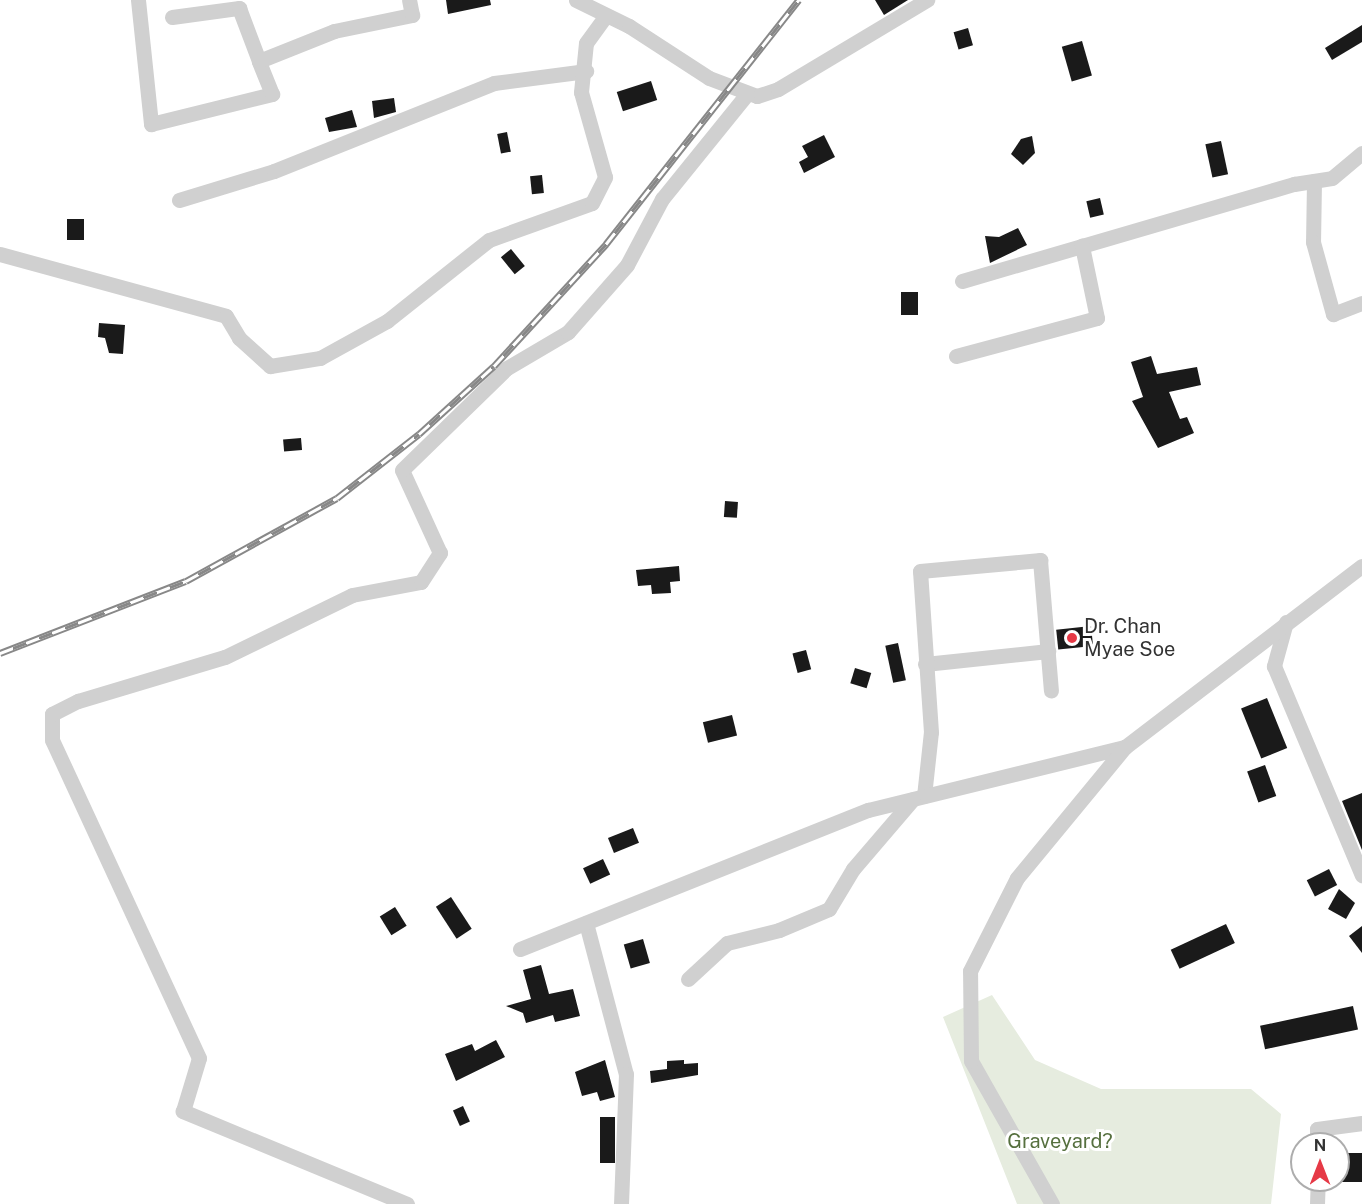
<!DOCTYPE html>
<html>
<head>
<meta charset="utf-8">
<style>
	body { margin:0 }
	#map { position:relative; width:1362px; height:1204px; overflow:hidden; background:#fff; font-family:"Public Sans",sans-serif }
	div>[style] { position:absolute }
	.green>* { inset:0; background:#e6ecdf }
	.building>* { inset:0; background:#1a1a1a; transform-origin:0 0 }
	.minor>* { height:15px; margin:-7.5px; padding:0 7.5px; transform-origin:7.5px; border-radius:7.5px; background:#d0d0d0 }
	.rail>* { height:7px; margin-top:-3.5px; transform-origin:0; background:repeating-linear-gradient(90deg,#fff 0 14px,#888 0 28px); box-sizing:border-box; border-block:2px solid #888 }
	.dots>* { width:16px; height:16px; translate:-50% -50%; box-sizing:border-box; border:3px solid #fff; border-radius:50% }
	span { translate:-50% -50%; white-space:nowrap; text-align:center; line-height:1.15; -webkit-text-stroke:6px #fff; paint-order:stroke }
	.poi-label { font-size:20px; color:#333 }
	.left { translate:0 -50%; text-align:left }
	.park-label { font-size:20px; color:#56703f }
	.north { position:absolute; left:1290px; top:1132px; width:60px; height:60px; box-sizing:border-box; background:#fff; border:2px solid #adadad; border-radius:50%; rotate:0deg; font-size:16px; font-weight:700; line-height:24px; text-align:center; color:#333 }
	.north::after { content:''; display:block; margin:auto; width:21px; height:27px; background:#e63946; clip-path:polygon(50% 0,100% 100%,50% 72%,0 100%) }
</style>
</head>
<body>
<div id="map">
	<div class="green">
		<div style="clip-path:polygon(992px 995px,1035px 1060px,1101px 1089px,1251px 1089px,1281px 1114px,1271px 1204px,1017px 1204px,943px 1017px)"></div>
	</div>
	<div class="building">
		<div style="clip-path:polygon(446px 0,490px 0,491px 5px,448px 14px)"></div>
		<div style="clip-path:polygon(875px 0,908px 0,884px 15px)"></div>
		<div style="clip-path:polygon(1362px 25px,1362px 42px,1332px 60px,1325px 48px)"></div>
		<div style="left:968px;top:28px;width:18px;height:15px;rotate:74deg"></div>
		<div style="left:1082px;top:41px;width:36px;height:21px;rotate:74deg"></div>
		<div style="left:651px;top:81px;width:20px;height:36px;rotate:72deg"></div>
		<div style="clip-path:polygon(394px 98px,396px 112px,374px 118px,372px 101px)"></div>
		<div style="clip-path:polygon(352px 110px,357px 127px,329px 132px,325px 118px)"></div>
		<div style="left:507px;top:132px;width:20px;height:10px;rotate:79deg"></div>
		<div style="clip-path:polygon(824px 135px,835px 157px,804px 173px,799px 162px,808px 157px,802px 146px)"></div>
		<div style="clip-path:polygon(1032px 136px,1035px 153px,1023px 165px,1011px 154px,1021px 139px)"></div>
		<div style="left:1221px;top:141px;width:34px;height:16px;rotate:78deg"></div>
		<div style="left:542px;top:175px;width:18px;height:12px;rotate:84deg"></div>
		<div style="left:1100px;top:198px;width:17px;height:14px;rotate:77deg"></div>
		<div style="left:84px;top:219px;width:21px;height:17px;rotate:90deg"></div>
		<div style="clip-path:polygon(1018px 228px,1027px 245px,990px 263px,985px 236px,999px 237px)"></div>
		<div style="left:511px;top:249px;width:22px;height:13px;rotate:51deg"></div>
		<div style="left:901px;top:292px;width:17px;height:23px"></div>
		<div style="clip-path:polygon(99px 323px,125px 325px,123px 354px,109px 353px,105px 338px,98px 337px)"></div>
		<div style="clip-path:polygon(1151px 356px,1157px 374px,1197px 367px,1201px 385px,1169px 392px,1180px 419px,1187px 417px,1194px 433px,1158px 448px,1132px 401px,1143px 397px,1131px 362px)"></div>
		<div style="left:301px;top:438px;width:12px;height:18px;rotate:85deg"></div>
		<div style="left:725px;top:501px;width:13px;height:16px;rotate:4deg"></div>
		<div style="clip-path:polygon(679px 566px,680px 581px,670px 582px,671px 593px,652px 594px,651px 585px,638px 586px,636px 570px)"></div>
		<div style="left:1091px;top:626px;width:20px;height:35px;rotate:84deg"></div>
		<div style="left:898px;top:643px;width:38px;height:13px;rotate:78deg"></div>
		<div style="left:806px;top:650px;width:20px;height:14px;rotate:75deg"></div>
		<div style="left:855px;top:668px;width:17px;height:16px;rotate:17deg"></div>
		<div style="left:1267px;top:698px;width:54px;height:28px;rotate:68deg"></div>
		<div style="left:732px;top:715px;width:21px;height:30px;rotate:76deg"></div>
		<div style="left:1265px;top:765px;width:33px;height:19px;rotate:70deg"></div>
		<div style="clip-path:polygon(1362px 793px,1362px 850px,1342px 801px)"></div>
		<div style="left:633px;top:828px;width:16px;height:27px;rotate:68deg"></div>
		<div style="left:603px;top:859px;width:17px;height:22px;rotate:65deg"></div>
		<div style="left:1329px;top:869px;width:18px;height:25px;rotate:63deg"></div>
		<div style="clip-path:polygon(1339px 889px,1355px 903px,1346px 919px,1328px 909px)"></div>
		<div style="left:451px;top:897px;width:38px;height:18px;rotate:57deg"></div>
		<div style="left:395px;top:907px;width:22px;height:18px;rotate:58deg"></div>
		<div style="left:1226px;top:924px;width:21px;height:61px;rotate:65deg"></div>
		<div style="clip-path:polygon(1362px 926px,1362px 953px,1349px 936px)"></div>
		<div style="left:643px;top:939px;width:25px;height:20px;rotate:74deg"></div>
		<div style="clip-path:polygon(541px 965px,549px 994px,573px 989px,580px 1016px,555px 1022px,553px 1015px,526px 1023px,523px 1013px,506px 1006px,531px 999px,523px 970px)"></div>
		<div style="left:1353px;top:1006px;width:24px;height:95px;rotate:78deg"></div>
		<div style="clip-path:polygon(496px 1040px,505px 1057px,456px 1081px,445px 1054px,472px 1044px,475px 1051px)"></div>
		<div style="clip-path:polygon(605px 1060px,615px 1097px,600px 1101px,597px 1092px,582px 1096px,575px 1072px)"></div>
		<div style="clip-path:polygon(684px 1060px,684px 1064px,698px 1063px,698px 1075px,651px 1083px,650px 1071px,667px 1069px,667px 1061px)"></div>
		<div style="left:463px;top:1106px;width:17px;height:11px;rotate:66deg"></div>
		<div style="left:600px;top:1117px;width:15px;height:46px"></div>
		<div style="left:1362px;top:1153px;width:29px;height:24px;rotate:90deg"></div>
	</div>
	<div class="minor">
		<div style="left:138px;top:0;width:125px;rotate:84deg"></div>
		<div style="left:151px;top:124px;width:125px;rotate:-13.9deg"></div>
		<div style="left:272px;top:94px;width:35px;rotate:-112deg"></div>
		<div style="left:259px;top:61px;width:81px;rotate:-21.8deg"></div>
		<div style="left:334px;top:31px;width:80px;rotate:-11.6deg"></div>
		<div style="left:412px;top:15px;width:15px;rotate:-101deg"></div>
		<div style="left:576px;top:0;width:59px;rotate:26.1deg"></div>
		<div style="left:629px;top:26px;width:95px;rotate:33deg"></div>
		<div style="left:709px;top:78px;width:51px;rotate:20.6deg"></div>
		<div style="left:757px;top:96px;width:22px;rotate:-18deg"></div>
		<div style="left:778px;top:89px;width:174px;rotate:-30.9deg"></div>
		<div style="left:172px;top:17px;width:68px;rotate:-7.7deg"></div>
		<div style="left:239px;top:8px;width:57px;rotate:69.3deg"></div>
		<div style="left:1314px;top:181px;width:61px;rotate:90.9deg"></div>
		<div style="left:1313px;top:242px;width:75px;rotate:74.5deg"></div>
		<div style="left:1333px;top:314px;width:31px;rotate:-21deg"></div>
		<div style="left:179px;top:200px;width:99px;rotate:-17deg"></div>
		<div style="left:274px;top:171px;width:237px;rotate:-21.8deg"></div>
		<div style="left:494px;top:83px;width:93px;rotate:-7.4deg"></div>
		<div style="left:0;top:254px;width:234px;rotate:15.3deg"></div>
		<div style="left:226px;top:316px;width:26px;rotate:59deg"></div>
		<div style="left:239px;top:338px;width:42px;rotate:42.1deg"></div>
		<div style="left:270px;top:366px;width:51px;rotate:-9.1deg"></div>
		<div style="left:320px;top:358px;width:77px;rotate:-28.9deg"></div>
		<div style="left:387px;top:321px;width:130px;rotate:-38.5deg"></div>
		<div style="left:489px;top:240px;width:109px;rotate:-19.8deg"></div>
		<div style="left:592px;top:203px;width:29px;rotate:-63deg"></div>
		<div style="left:605px;top:177px;width:88px;rotate:-105.8deg"></div>
		<div style="left:581px;top:92px;width:49px;rotate:-84.2deg"></div>
		<div style="left:586px;top:43px;width:32px;rotate:-54deg"></div>
		<div style="left:962px;top:281px;width:346px;rotate:-16.3deg"></div>
		<div style="left:1294px;top:184px;width:38px;rotate:-9deg"></div>
		<div style="left:1332px;top:178px;width:39px;rotate:-40deg"></div>
		<div style="left:956px;top:356px;width:146px;rotate:-15.1deg"></div>
		<div style="left:1097px;top:318px;width:74px;rotate:-101.8deg"></div>
		<div style="left:1286px;top:622px;width:46px;rotate:105.3deg"></div>
		<div style="left:1274px;top:666px;width:227px;rotate:67.2deg"></div>
		<div style="left:925px;top:664px;width:124px;rotate:-6deg"></div>
		<div style="left:924px;top:796px;width:64px;rotate:-83.8deg"></div>
		<div style="left:931px;top:732px;width:161px;rotate:-93.9deg"></div>
		<div style="left:920px;top:571px;width:121px;rotate:-5.2deg"></div>
		<div style="left:1040px;top:560px;width:131px;rotate:85.2deg"></div>
		<div style="left:586px;top:923px;width:156px;rotate:75.2deg"></div>
		<div style="left:626px;top:1074px;width:130px;rotate:92.2deg"></div>
		<div style="left:520px;top:949px;width:375px;rotate:-21.8deg"></div>
		<div style="left:868px;top:810px;width:265px;rotate:-13.8deg"></div>
		<div style="left:1125px;top:747px;width:298px;rotate:-37.4deg"></div>
		<div style="left:688px;top:979px;width:53px;rotate:-42.7deg"></div>
		<div style="left:727px;top:943px;width:54px;rotate:-14deg"></div>
		<div style="left:779px;top:930px;width:54px;rotate:-22.8deg"></div>
		<div style="left:829px;top:909px;width:47px;rotate:-59deg"></div>
		<div style="left:853px;top:869px;width:92px;rotate:-49.4deg"></div>
		<div style="left:1317px;top:1144px;width:15px;rotate:-90deg"></div>
		<div style="left:1317px;top:1129px;width:45px;rotate:-7.6deg"></div>
		<div style="left:407px;top:1204px;width:243px;rotate:-157.5deg"></div>
		<div style="left:183px;top:1111px;width:55px;rotate:-73.2deg"></div>
		<div style="left:199px;top:1058px;width:350px;rotate:-114.8deg"></div>
		<div style="left:52px;top:740px;width:26px;rotate:-90deg"></div>
		<div style="left:52px;top:714px;width:29px;rotate:-27deg"></div>
		<div style="left:78px;top:701px;width:153px;rotate:-16.7deg"></div>
		<div style="left:225px;top:657px;width:141px;rotate:-26deg"></div>
		<div style="left:352px;top:595px;width:70px;rotate:-10.7deg"></div>
		<div style="left:421px;top:582px;width:35px;rotate:-57deg"></div>
		<div style="left:440px;top:553px;width:91px;rotate:-114.6deg"></div>
		<div style="left:402px;top:470px;width:146px;rotate:-44.2deg"></div>
		<div style="left:507px;top:368px;width:71px;rotate:-30.5deg"></div>
		<div style="left:568px;top:332px;width:89px;rotate:-48.6deg"></div>
		<div style="left:627px;top:265px;width:75px;rotate:-62.1deg"></div>
		<div style="left:662px;top:199px;width:135px;rotate:-51deg"></div>
		<div style="left:1052px;top:1204px;width:164px;rotate:-119.5deg"></div>
		<div style="left:971px;top:1061px;width:90px;rotate:-90.6deg"></div>
		<div style="left:970px;top:971px;width:104px;rotate:-63.2deg"></div>
		<div style="left:1017px;top:878px;width:170px;rotate:-50.5deg"></div>
		<div style="left:1317px;top:1204px;width:24px;rotate:-88deg"></div>
	</div>
	<div class="rail">
		<div style="left:0;top:653px;width:199px;rotate:-21.2deg"></div>
		<div style="left:186px;top:581px;width:172px;rotate:-28.8deg"></div>
		<div style="left:337px;top:498px;width:104px;rotate:-38deg"></div>
		<div style="left:419px;top:434px;width:101px;rotate:-42.2deg"></div>
		<div style="left:494px;top:366px;width:166px;rotate:-47.4deg"></div>
		<div style="left:606px;top:244px;width:311px;rotate:-51.7deg"></div>
	</div>
	<div class="dots">
		<div style="left:1072px;top:638px;background:#e63946"></div>
	</div>
	<div class="poi-label">
		<span class="left" style="left:1084px;top:638px">Dr. Chan<br>Myae Soe</span>
	</div>
	<div class="park-label">
		<span style="left:1060px;top:1141px">Graveyard?</span>
	</div>
	<div class="north">N</div>
</div>
</body>
</html>
